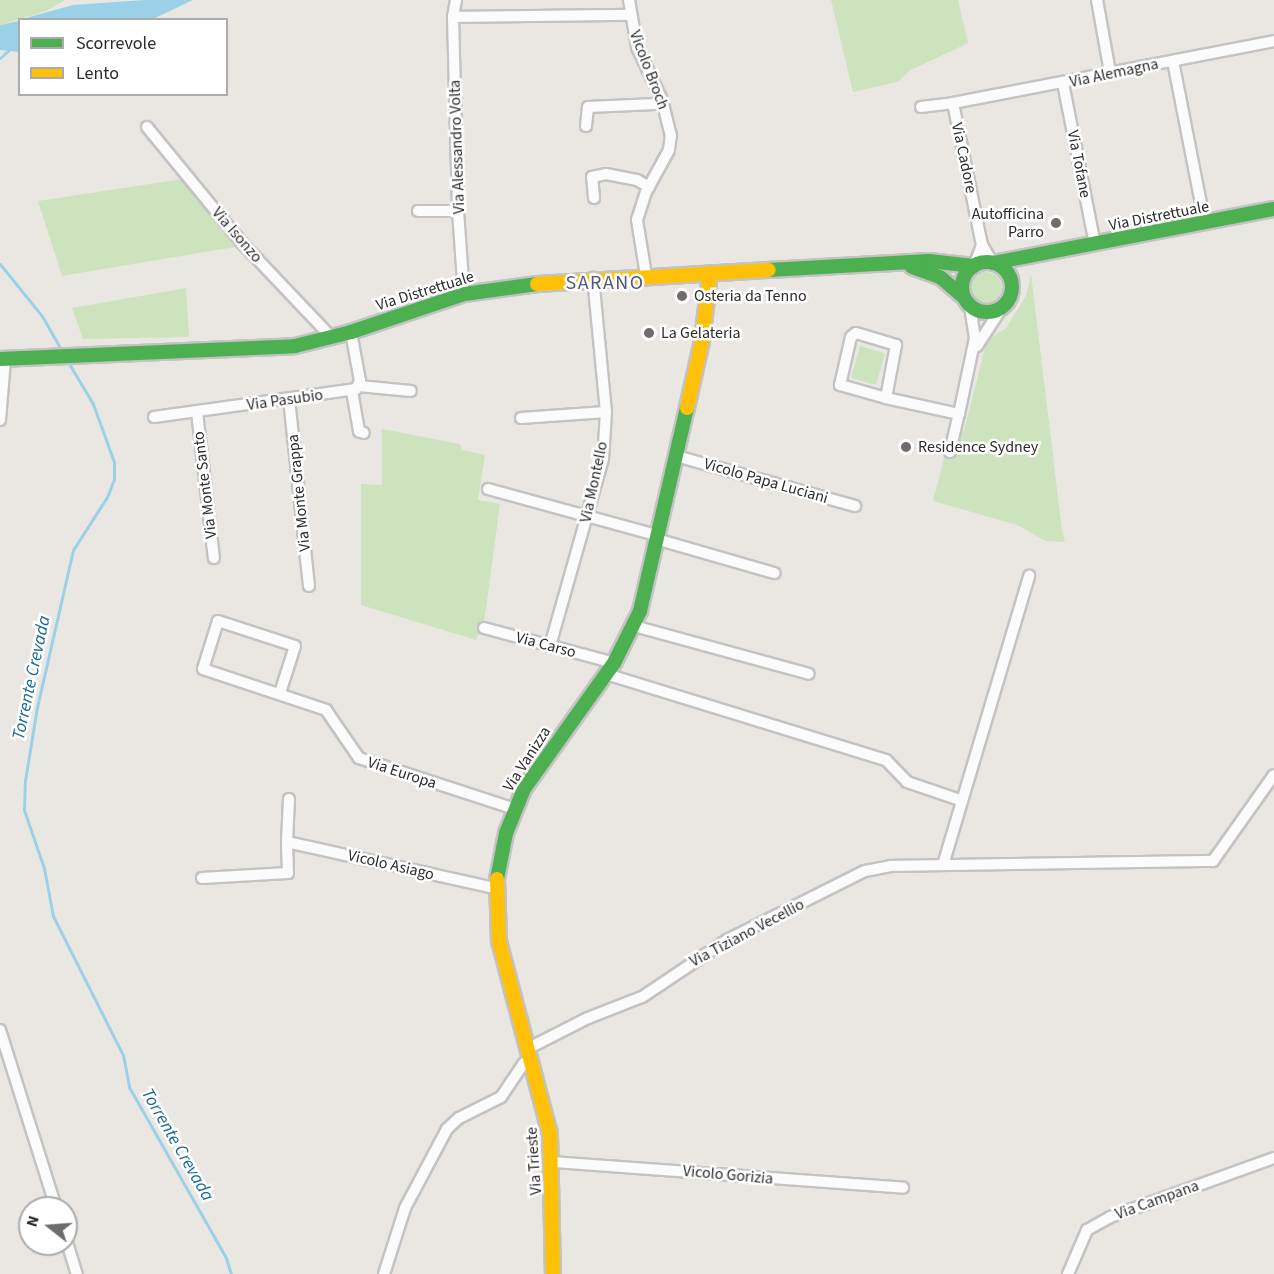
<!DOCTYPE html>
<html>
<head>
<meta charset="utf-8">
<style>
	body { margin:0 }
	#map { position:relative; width:1274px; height:1274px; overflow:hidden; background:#eae7e3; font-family:"Source Sans 3",sans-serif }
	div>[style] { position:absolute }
	.green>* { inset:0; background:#cce3be; transform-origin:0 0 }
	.round { border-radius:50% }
	.water>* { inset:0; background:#9bd1e6 }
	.stream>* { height:3px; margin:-1.5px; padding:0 1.5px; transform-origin:1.5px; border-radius:1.5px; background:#9bd1e6 }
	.roads { filter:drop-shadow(2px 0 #c4c3c3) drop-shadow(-2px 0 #c4c3c3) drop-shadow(0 2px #c4c3c3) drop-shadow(0 -2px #c4c3c3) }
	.street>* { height:10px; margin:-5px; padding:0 5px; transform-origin:5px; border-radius:5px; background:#fcfbfb }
	.fast>* { height:14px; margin:-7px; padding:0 7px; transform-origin:7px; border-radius:7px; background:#4caf50 }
	.fast>.ring { margin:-7px; padding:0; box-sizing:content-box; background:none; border:14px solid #4caf50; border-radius:50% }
	.slow>* { height:14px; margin:-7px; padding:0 7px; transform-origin:7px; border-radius:7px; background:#ffc107 }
	.dots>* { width:16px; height:16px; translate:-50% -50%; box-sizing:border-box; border:3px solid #fff; border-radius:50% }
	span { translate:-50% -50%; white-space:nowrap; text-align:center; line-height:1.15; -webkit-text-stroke:5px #fff; paint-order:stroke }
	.street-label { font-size:16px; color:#2c2c2c }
	.poi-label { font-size:16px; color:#2c2c2c }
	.right { translate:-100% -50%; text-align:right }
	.left { translate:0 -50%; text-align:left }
	.water-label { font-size:18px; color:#156797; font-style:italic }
	.quarter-label { font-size:20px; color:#4f557b; letter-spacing:1.5px }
	.legend { position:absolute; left:18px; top:18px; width:210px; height:78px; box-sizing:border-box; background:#fff; border:2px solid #ababab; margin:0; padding:8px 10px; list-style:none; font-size:18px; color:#2c2c2c }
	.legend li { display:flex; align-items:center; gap:12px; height:30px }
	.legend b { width:30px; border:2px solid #ababab }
	.north { position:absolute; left:18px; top:1196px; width:60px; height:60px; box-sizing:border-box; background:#fff; border:2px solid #ababab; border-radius:50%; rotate:287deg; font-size:16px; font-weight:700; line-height:24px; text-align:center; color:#2c2c2c }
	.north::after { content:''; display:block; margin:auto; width:21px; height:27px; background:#6e6d6c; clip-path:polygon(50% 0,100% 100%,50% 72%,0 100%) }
</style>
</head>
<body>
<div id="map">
	<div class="green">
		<div style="clip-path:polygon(0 0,65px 0,46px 11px,0 25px)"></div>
		<div style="clip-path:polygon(831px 0,958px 0,968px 43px,911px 70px,897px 82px,853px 92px)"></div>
		<div style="clip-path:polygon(182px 179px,235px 247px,62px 276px,38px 201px)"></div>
		<div class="round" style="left:970px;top:272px;width:32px;height:32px"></div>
		<div style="clip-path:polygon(1031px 274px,1062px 530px,1065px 542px,1046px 541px,1017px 525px,933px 501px,951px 432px,964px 431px,987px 340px,1006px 328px,1026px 296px)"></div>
		<div style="clip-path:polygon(186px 288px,189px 337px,83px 339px,72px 308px)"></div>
		<div style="left:860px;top:346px;width:26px;height:33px;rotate:16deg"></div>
		<div style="clip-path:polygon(382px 429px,460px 444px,462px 450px,485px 455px,478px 500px,500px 504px,484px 623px,476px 640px,361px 605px,361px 484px,382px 485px)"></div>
	</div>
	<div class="water">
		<div style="clip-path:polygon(144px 0,193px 0,153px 19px,22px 19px,73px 5px)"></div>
		<div style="clip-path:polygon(19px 21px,19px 52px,0 50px,0 25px)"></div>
	</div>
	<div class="stream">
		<div style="left:0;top:58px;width:13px;rotate:-42deg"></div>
		<div style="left:0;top:264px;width:67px;rotate:51.1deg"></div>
		<div style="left:42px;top:316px;width:40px;rotate:60.3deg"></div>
		<div style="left:68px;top:362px;width:49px;rotate:59.2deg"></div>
		<div style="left:93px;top:404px;width:62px;rotate:70.1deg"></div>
		<div style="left:114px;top:462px;width:17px;rotate:90deg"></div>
		<div style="left:114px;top:479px;width:19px;rotate:111deg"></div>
		<div style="left:107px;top:497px;width:63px;rotate:122.7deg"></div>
		<div style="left:73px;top:550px;width:161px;rotate:102.9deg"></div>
		<div style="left:37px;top:707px;width:74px;rotate:99.3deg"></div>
		<div style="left:25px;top:780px;width:30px;rotate:92deg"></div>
		<div style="left:24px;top:810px;width:61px;rotate:71deg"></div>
		<div style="left:44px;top:868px;width:49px;rotate:79.4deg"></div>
		<div style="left:53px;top:916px;width:156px;rotate:63.3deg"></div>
		<div style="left:123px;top:1055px;width:33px;rotate:79deg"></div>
		<div style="left:129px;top:1087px;width:197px;rotate:60.4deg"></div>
		<div style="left:226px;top:1258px;width:17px;rotate:73deg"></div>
	</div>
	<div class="roads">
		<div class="street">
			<div style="left:456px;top:0;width:17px;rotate:100deg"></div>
			<div style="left:453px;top:17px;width:194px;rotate:88.5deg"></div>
			<div style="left:458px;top:211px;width:83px;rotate:85.9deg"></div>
			<div style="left:629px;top:0;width:48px;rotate:80.3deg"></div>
			<div style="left:637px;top:47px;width:59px;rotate:64.7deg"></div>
			<div style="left:662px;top:100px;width:36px;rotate:76deg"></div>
			<div style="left:671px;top:135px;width:15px;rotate:98deg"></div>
			<div style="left:669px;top:150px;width:48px;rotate:118.7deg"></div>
			<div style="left:646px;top:192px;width:29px;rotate:108deg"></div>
			<div style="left:637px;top:220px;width:56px;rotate:80.7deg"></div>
			<div style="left:1097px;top:0;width:73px;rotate:79.8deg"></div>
			<div style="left:453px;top:17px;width:176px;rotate:-0.7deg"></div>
			<div style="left:1173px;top:61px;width:166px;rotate:78.9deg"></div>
			<div style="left:1063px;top:83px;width:165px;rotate:78.8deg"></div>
			<div style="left:953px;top:103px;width:327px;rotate:-10.9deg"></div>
			<div style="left:921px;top:107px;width:32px;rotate:-7deg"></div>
			<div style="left:953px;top:103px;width:145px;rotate:78.5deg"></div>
			<div style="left:586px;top:126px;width:19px;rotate:-84deg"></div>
			<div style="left:588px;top:107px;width:68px;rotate:-2.5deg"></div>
			<div style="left:656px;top:104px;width:7px;rotate:-34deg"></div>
			<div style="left:147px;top:127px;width:150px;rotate:50.7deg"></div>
			<div style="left:242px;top:243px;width:131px;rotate:46.5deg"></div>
			<div style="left:594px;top:198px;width:21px;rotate:-95deg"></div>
			<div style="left:592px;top:177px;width:14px;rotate:-12deg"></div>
			<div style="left:606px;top:174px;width:32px;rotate:11deg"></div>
			<div style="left:637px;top:180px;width:14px;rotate:30deg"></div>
			<div style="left:418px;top:211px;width:40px"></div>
			<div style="left:974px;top:266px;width:22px;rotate:-69deg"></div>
			<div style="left:982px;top:245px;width:21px;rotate:59deg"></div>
			<div style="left:856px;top:333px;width:42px;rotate:16.7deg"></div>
			<div style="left:896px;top:345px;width:54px;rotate:100.7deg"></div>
			<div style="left:886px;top:398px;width:48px;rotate:-164.2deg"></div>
			<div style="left:840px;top:385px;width:49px;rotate:-77.1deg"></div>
			<div style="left:851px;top:337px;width:6px;rotate:-39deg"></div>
			<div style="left:977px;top:346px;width:48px;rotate:-57deg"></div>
			<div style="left:359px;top:386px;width:52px;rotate:5.5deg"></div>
			<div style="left:352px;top:391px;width:41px;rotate:80.1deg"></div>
			<div style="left:359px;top:431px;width:5px;rotate:22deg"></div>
			<div style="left:886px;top:398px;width:75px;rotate:12.4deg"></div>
			<div style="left:959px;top:414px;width:78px;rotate:-78.1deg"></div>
			<div style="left:975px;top:338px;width:32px;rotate:-99deg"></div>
			<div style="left:289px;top:399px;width:188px;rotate:83.9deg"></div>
			<div style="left:197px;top:412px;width:147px;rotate:83.4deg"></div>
			<div style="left:154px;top:417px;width:204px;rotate:-7.9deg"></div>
			<div style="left:356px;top:389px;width:9px;rotate:-63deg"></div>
			<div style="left:360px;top:381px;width:50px;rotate:-100.4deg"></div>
			<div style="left:521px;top:418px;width:85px;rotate:-4deg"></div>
			<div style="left:0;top:420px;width:61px;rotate:-85.3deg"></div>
			<div style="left:950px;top:452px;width:39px;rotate:-77deg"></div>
			<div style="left:676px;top:456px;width:186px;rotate:15.6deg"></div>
			<div style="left:488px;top:489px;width:170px;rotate:15.3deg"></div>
			<div style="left:652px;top:534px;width:13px;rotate:32deg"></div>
			<div style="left:663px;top:541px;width:116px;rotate:16.1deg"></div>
			<div style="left:634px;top:626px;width:181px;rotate:15.3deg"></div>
			<div style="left:484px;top:628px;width:127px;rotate:15deg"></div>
			<div style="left:550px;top:646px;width:194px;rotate:-74.2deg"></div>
			<div style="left:603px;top:459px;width:47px;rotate:-86.3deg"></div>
			<div style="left:606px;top:412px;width:135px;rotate:-95.5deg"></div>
			<div style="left:606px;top:674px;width:293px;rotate:17.1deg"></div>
			<div style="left:886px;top:760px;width:30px;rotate:46deg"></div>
			<div style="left:907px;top:782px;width:56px;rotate:18.8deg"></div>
			<div style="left:280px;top:693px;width:49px;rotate:-72.3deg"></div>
			<div style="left:295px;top:646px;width:81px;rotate:-162deg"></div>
			<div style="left:218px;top:621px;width:50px;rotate:107.4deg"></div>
			<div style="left:203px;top:669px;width:130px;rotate:18.4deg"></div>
			<div style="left:326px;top:710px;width:58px;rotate:55.5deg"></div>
			<div style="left:359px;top:758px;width:164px;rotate:18.1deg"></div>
			<div style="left:289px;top:799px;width:43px;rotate:92.7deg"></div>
			<div style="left:287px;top:842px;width:213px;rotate:12.5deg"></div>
			<div style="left:943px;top:865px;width:302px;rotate:-73.4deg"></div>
			<div style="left:202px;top:878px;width:86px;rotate:-3.3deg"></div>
			<div style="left:288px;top:873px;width:31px;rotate:-92deg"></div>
			<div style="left:0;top:1030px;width:187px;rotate:72.5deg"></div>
			<div style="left:529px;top:1048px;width:66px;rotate:-27deg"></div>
			<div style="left:588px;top:1018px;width:58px;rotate:-21.3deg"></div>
			<div style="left:642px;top:997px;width:102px;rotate:-33.8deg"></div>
			<div style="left:727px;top:940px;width:154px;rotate:-26.6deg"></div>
			<div style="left:865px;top:871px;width:26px;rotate:-11deg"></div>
			<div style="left:891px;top:866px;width:322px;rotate:-0.9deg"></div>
			<div style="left:1213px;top:861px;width:105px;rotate:-54.7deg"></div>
			<div style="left:553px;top:1162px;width:351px;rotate:4.2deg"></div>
			<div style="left:66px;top:1239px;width:37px;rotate:73deg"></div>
			<div style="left:384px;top:1274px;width:69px;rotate:-72.3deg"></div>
			<div style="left:405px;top:1208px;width:89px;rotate:-62deg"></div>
			<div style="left:447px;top:1129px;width:16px;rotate:-43deg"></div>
			<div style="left:459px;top:1118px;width:47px;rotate:-26.6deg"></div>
			<div style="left:501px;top:1097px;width:41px;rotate:-55.9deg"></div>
			<div style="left:524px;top:1063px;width:9px;rotate:-32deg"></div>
			<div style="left:1068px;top:1274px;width:48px;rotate:-66.6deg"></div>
			<div style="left:1087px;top:1230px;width:26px;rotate:-29deg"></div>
			<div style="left:1110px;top:1217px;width:174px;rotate:-19.8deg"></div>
		</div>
		<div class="fast">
			<div class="ring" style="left:962px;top:262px;width:36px;height:36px"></div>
			<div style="left:993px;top:263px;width:286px;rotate:-10.9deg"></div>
			<div style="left:912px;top:267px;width:30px;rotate:20deg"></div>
			<div style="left:940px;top:277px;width:30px;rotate:40deg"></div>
			<div style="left:769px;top:270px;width:160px;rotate:-3.2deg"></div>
			<div style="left:929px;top:261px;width:45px;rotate:6.3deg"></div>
			<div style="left:0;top:359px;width:295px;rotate:-2.5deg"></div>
			<div style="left:295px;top:346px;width:58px;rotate:-14deg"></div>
			<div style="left:351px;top:332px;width:119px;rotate:-18.6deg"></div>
			<div style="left:464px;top:294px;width:74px;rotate:-7.8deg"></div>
			<div style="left:497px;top:879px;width:47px;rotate:-78.9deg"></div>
			<div style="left:506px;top:833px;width:48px;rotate:-67.8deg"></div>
			<div style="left:524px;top:789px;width:155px;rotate:-54.5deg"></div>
			<div style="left:614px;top:663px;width:58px;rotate:-63.4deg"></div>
			<div style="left:640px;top:611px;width:208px;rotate:-77deg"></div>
		</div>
		<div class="slow">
			<div style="left:537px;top:284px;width:232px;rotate:-3.5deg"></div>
			<div style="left:687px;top:408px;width:69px;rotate:-77.4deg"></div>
			<div style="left:702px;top:341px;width:68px;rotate:-83.3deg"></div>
			<div style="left:497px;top:879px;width:62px;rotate:88.2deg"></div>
			<div style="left:499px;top:941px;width:200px;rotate:75.2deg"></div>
			<div style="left:550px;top:1134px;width:140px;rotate:88.8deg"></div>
		</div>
	</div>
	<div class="dots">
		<div style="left:1056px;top:223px;background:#6e6d6c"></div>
		<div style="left:682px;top:296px;background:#6e6d6c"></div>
		<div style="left:649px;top:333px;background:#6e6d6c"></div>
		<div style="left:906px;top:447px;background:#6e6d6c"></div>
	</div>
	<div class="street-label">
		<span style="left:649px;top:70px;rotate:69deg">Vicolo Broch</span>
		<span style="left:1114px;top:73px;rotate:-12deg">Via Alemagna</span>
		<span style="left:457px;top:147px;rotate:-92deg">Via Alessandro Volta</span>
		<span style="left:964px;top:158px;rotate:78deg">Via Cadore</span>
		<span style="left:1079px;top:164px;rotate:79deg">Via Tofane</span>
		<span style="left:1159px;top:216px;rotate:-11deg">Via Distrettuale</span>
		<span style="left:237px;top:235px;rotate:49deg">Via Isonzo</span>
		<span style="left:425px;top:291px;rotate:-17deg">Via Distrettuale</span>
		<span style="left:285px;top:400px;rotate:-8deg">Via Pasubio</span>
		<span style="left:766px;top:481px;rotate:16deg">Vicolo Papa Luciani</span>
		<span style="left:594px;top:482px;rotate:-78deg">Via Montello</span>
		<span style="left:205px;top:485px;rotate:-97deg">Via Monte Santo</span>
		<span style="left:299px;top:493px;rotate:-96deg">Via Monte Grappa</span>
		<span style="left:546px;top:645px;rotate:15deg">Via Carso</span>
		<span style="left:527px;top:759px;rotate:-57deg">Via Vanizza</span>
		<span style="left:402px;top:773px;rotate:18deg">Via Europa</span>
		<span style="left:391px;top:865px;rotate:13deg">Vicolo Asiago</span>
		<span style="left:747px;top:933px;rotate:-28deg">Via Tiziano Vecellio</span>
		<span style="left:534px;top:1161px;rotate:-94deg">Via Trieste</span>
		<span style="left:728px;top:1175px;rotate:5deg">Vicolo Gorizia</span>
		<span style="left:1157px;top:1200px;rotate:-20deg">Via Campana</span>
	</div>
	<div class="poi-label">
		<span class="right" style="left:1044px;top:223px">Autofficina<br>Parro</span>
		<span class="left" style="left:694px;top:296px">Osteria da Tenno</span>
		<span class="left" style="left:661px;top:333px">La Gelateria</span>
		<span class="left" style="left:918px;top:447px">Residence Sydney</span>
	</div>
	<div class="water-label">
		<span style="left:32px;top:678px;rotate:-78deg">Torrente Crevada</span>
		<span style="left:177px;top:1145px;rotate:60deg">Torrente Crevada</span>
	</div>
	<div class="quarter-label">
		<span style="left:605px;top:283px">SARANO</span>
	</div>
	<ul class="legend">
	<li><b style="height:8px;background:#4caf50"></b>Scorrevole</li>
	<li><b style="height:8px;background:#ffc107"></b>Lento</li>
	</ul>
	<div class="north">N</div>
</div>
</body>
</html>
